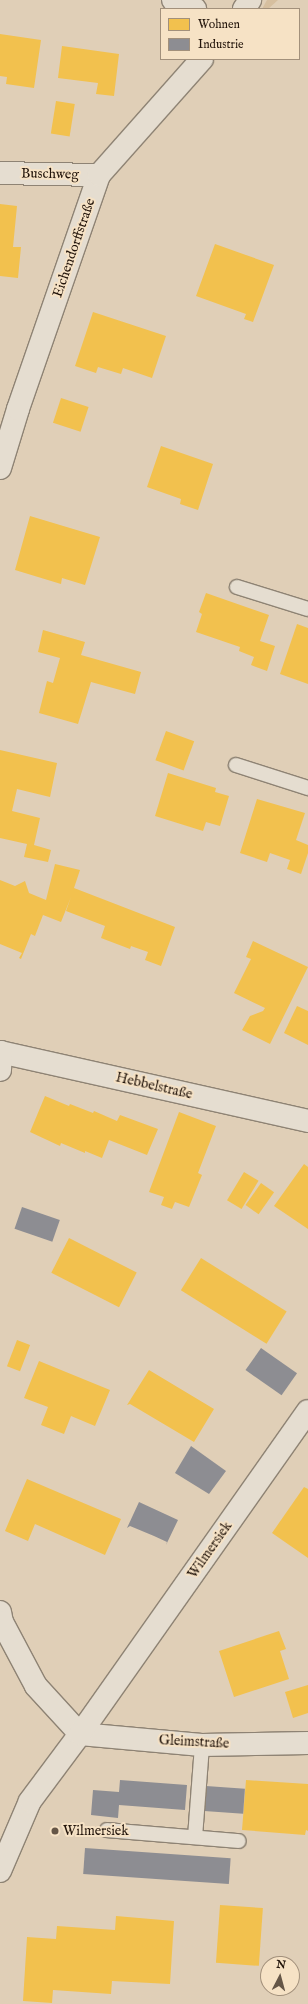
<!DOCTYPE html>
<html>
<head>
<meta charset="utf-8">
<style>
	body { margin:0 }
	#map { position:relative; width:308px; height:2004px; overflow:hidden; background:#e0cfb7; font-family:"IM FELL English",serif }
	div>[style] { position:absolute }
	.green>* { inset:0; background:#d6bf9f }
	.homes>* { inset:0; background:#f2c14e; transform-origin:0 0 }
	.industry>* { inset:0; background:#8d8d92; transform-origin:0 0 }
	.roads { filter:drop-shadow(1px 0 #8e8374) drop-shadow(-1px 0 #8e8374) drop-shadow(0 1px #8e8374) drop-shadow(0 -1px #8e8374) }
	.service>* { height:14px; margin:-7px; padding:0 7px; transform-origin:7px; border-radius:7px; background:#e5ddd0 }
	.minor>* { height:22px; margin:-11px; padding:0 11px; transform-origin:11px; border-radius:11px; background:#e5ddd0 }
	.dots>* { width:11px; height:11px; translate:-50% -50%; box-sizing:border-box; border:2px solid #f6e2c5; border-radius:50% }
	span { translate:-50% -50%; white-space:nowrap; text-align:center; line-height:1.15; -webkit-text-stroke:4px #f6e2c5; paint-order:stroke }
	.street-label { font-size:14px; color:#23150b }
	.poi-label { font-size:14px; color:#23150b }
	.left { translate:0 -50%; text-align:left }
	.legend { position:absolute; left:160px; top:8px; width:140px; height:52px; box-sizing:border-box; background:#f6e2c5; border:1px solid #a2907b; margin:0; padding:5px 7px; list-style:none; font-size:12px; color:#23150b }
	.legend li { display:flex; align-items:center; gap:8px; height:20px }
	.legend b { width:20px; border:1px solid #a2907b }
	.north { position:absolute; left:260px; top:1956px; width:40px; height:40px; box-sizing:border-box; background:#f6e2c5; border:1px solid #a2907b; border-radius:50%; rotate:6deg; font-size:11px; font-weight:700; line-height:16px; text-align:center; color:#23150b }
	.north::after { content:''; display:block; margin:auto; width:14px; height:18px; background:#655647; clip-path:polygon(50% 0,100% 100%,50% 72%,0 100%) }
</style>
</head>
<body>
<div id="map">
	<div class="green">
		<div style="clip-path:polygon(267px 0,278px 0,268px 9px,262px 9px)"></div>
	</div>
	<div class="homes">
		<div style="clip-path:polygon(0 34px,41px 40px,34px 88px,6px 84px,7px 77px,0 76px)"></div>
		<div style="clip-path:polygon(62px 46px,119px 54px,114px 96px,96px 94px,98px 83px,58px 78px)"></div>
		<div style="left:56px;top:101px;width:19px;height:33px;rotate:9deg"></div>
		<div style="clip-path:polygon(0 204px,17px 206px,13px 247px,21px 247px,18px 278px,0 276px)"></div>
		<div style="clip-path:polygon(215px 244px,274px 265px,253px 322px,244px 319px,246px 314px,196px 296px)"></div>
		<div style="clip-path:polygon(93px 312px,166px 336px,152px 378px,123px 368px,121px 374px,98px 367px,96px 373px,75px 366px)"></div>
		<div style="left:61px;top:398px;width:29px;height:26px;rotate:18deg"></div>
		<div style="clip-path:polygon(161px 446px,213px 464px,198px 510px,180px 504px,181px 499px,147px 487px)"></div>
		<div style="clip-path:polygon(30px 516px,100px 537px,85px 585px,62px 578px,61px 584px,15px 570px)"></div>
		<div style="clip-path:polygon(206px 593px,269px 615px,260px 641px,275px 646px,267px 671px,251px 665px,254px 657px,239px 651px,240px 647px,196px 632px,202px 614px,199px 612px)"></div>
		<div style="clip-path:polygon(297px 624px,308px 628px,308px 684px,280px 674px)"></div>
		<div style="clip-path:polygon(43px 630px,85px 642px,81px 655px,141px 672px,135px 694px,91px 682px,78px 724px,39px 713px,47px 681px,53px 683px,60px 658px,38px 652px)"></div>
		<div style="left:166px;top:731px;width:30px;height:31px;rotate:20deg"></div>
		<div style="clip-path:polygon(0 750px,57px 763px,50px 797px,17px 789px,12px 811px,40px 818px,34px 845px,51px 850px,48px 862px,24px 857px,27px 844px,0 838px)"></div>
		<div style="clip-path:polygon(168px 773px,216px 788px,215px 792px,229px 796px,220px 826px,206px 822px,203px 831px,155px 816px)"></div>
		<div style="clip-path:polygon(257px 799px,305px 813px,296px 840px,308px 845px,308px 853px,301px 874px,287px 869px,290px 860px,270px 853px,267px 862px,240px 853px)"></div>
		<div style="clip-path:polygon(55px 864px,80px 870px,74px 888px,175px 927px,161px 966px,145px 960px,148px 952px,131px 946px,130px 949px,101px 938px,105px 926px,66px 911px,71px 897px,61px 922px,43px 915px,35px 936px,31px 934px,21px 959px,19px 958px,22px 953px,0 944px,0 880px,15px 886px,25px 881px,29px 893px,46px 900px)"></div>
		<div style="clip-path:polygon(253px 941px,308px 967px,270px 1044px,242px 1030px,250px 1016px,263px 1011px,265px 1008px,234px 993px,251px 959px,246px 957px)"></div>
		<div style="clip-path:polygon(297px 1006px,308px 1011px,308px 1045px,284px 1033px)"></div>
		<div style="clip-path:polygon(45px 1096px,69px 1106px,70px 1104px,93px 1113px,94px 1111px,117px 1121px,120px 1115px,158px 1129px,147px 1155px,109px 1140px,102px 1158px,85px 1151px,85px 1153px,61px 1143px,60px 1146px,30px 1132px)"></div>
		<div style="clip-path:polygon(179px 1112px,216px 1126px,198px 1173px,202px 1175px,189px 1207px,175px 1202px,172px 1209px,161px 1205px,164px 1197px,149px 1192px)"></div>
		<div style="clip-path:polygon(304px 1164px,308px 1167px,308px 1229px,274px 1206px)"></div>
		<div style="left:244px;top:1172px;width:17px;height:33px;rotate:31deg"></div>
		<div style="left:261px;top:1183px;width:16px;height:27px;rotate:35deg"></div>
		<div style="left:69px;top:1238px;width:76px;height:39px;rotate:27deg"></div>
		<div style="left:201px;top:1258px;width:101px;height:38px;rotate:32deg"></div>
		<div style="left:17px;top:1340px;width:14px;height:28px;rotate:21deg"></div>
		<div style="clip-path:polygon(39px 1361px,110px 1390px,95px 1426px,71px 1416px,64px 1434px,41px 1425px,48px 1407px,24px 1398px)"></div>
		<div style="clip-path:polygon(149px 1370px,214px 1409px,194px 1442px,130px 1404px,127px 1405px)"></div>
		<div style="clip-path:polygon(27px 1479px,121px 1519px,105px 1555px,35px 1524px,28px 1541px,5px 1531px)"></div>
		<div style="clip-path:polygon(304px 1487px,308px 1489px,308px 1558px,272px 1533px)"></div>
		<div style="clip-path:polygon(279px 1631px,286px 1649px,280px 1651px,289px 1679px,234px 1697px,219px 1651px)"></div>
		<div style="clip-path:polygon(308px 1685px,308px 1713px,293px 1718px,285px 1692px)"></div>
		<div style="clip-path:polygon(246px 1780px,308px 1784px,308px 1831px,306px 1830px,305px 1835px,242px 1830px)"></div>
		<div style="left:220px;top:1905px;width:43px;height:58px;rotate:4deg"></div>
		<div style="clip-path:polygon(116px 1916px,174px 1921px,170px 1984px,112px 1981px,111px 1994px,53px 1990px,52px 2003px,23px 2001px,27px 1937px,56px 1939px,57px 1926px,115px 1930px)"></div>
	</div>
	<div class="industry">
		<div style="left:22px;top:1207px;width:40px;height:23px;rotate:19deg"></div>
		<div style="left:261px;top:1348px;width:44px;height:27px;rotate:35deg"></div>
		<div style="clip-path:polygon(191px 1446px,226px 1471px,209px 1494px,175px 1473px)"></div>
		<div style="clip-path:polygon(139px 1502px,178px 1520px,166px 1545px,167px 1542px,154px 1536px,130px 1526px,127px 1528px)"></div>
		<div style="clip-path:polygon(120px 1780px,187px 1785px,185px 1810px,119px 1805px,118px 1818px,91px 1815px,93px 1790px,119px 1792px)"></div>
		<div style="left:206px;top:1786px;width:39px;height:25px;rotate:4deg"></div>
		<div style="left:85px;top:1848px;width:146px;height:26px;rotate:4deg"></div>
	</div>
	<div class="roads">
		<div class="service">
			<div style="left:237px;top:587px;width:74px;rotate:17.2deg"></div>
			<div style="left:236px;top:765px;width:76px;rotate:17.7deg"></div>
			<div style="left:107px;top:1830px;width:132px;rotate:4.8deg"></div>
			<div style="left:195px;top:1837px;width:92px;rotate:-85.6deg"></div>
		</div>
		<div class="minor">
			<div style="left:173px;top:0;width:24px;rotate:22deg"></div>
			<div style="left:244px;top:9px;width:11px;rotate:-56deg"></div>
			<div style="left:0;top:173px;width:99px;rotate:1.2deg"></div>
			<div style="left:0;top:468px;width:62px;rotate:-73deg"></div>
			<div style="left:18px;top:409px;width:248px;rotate:-70.9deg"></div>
			<div style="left:99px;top:175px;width:155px;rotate:-48.4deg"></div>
			<div style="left:0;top:1052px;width:316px;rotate:12.6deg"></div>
			<div style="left:0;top:1070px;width:18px;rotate:-87deg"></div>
			<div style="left:0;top:1612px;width:10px;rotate:79deg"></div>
			<div style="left:2px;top:1622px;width:72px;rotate:62deg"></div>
			<div style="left:36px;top:1686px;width:65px;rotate:47.5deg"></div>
			<div style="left:80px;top:1734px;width:122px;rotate:5.2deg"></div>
			<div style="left:202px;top:1745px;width:106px;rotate:-1.1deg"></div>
			<div style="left:0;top:1871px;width:76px;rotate:-66.8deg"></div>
			<div style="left:30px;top:1801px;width:84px;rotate:-53.3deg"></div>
			<div style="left:80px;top:1734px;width:395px;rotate:-54.8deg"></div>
		</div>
	</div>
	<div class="dots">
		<div style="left:55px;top:1831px;background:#655647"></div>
	</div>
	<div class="street-label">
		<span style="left:50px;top:174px;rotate:1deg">Buschweg</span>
		<span style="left:74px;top:248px;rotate:-71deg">Eichendorffstraße</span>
		<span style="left:154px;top:1086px;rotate:13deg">Hebbelstraße</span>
		<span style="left:210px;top:1550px;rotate:-55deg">Wilmersiek</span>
		<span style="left:194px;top:1742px;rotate:3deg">Gleimstraße</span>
	</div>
	<div class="poi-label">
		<span class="left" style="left:63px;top:1831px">Wilmersiek</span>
	</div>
	<ul class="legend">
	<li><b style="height:11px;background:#f2c14e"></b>Wohnen</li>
	<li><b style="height:11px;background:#8d8d92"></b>Industrie</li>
	</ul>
	<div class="north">N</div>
</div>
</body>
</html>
